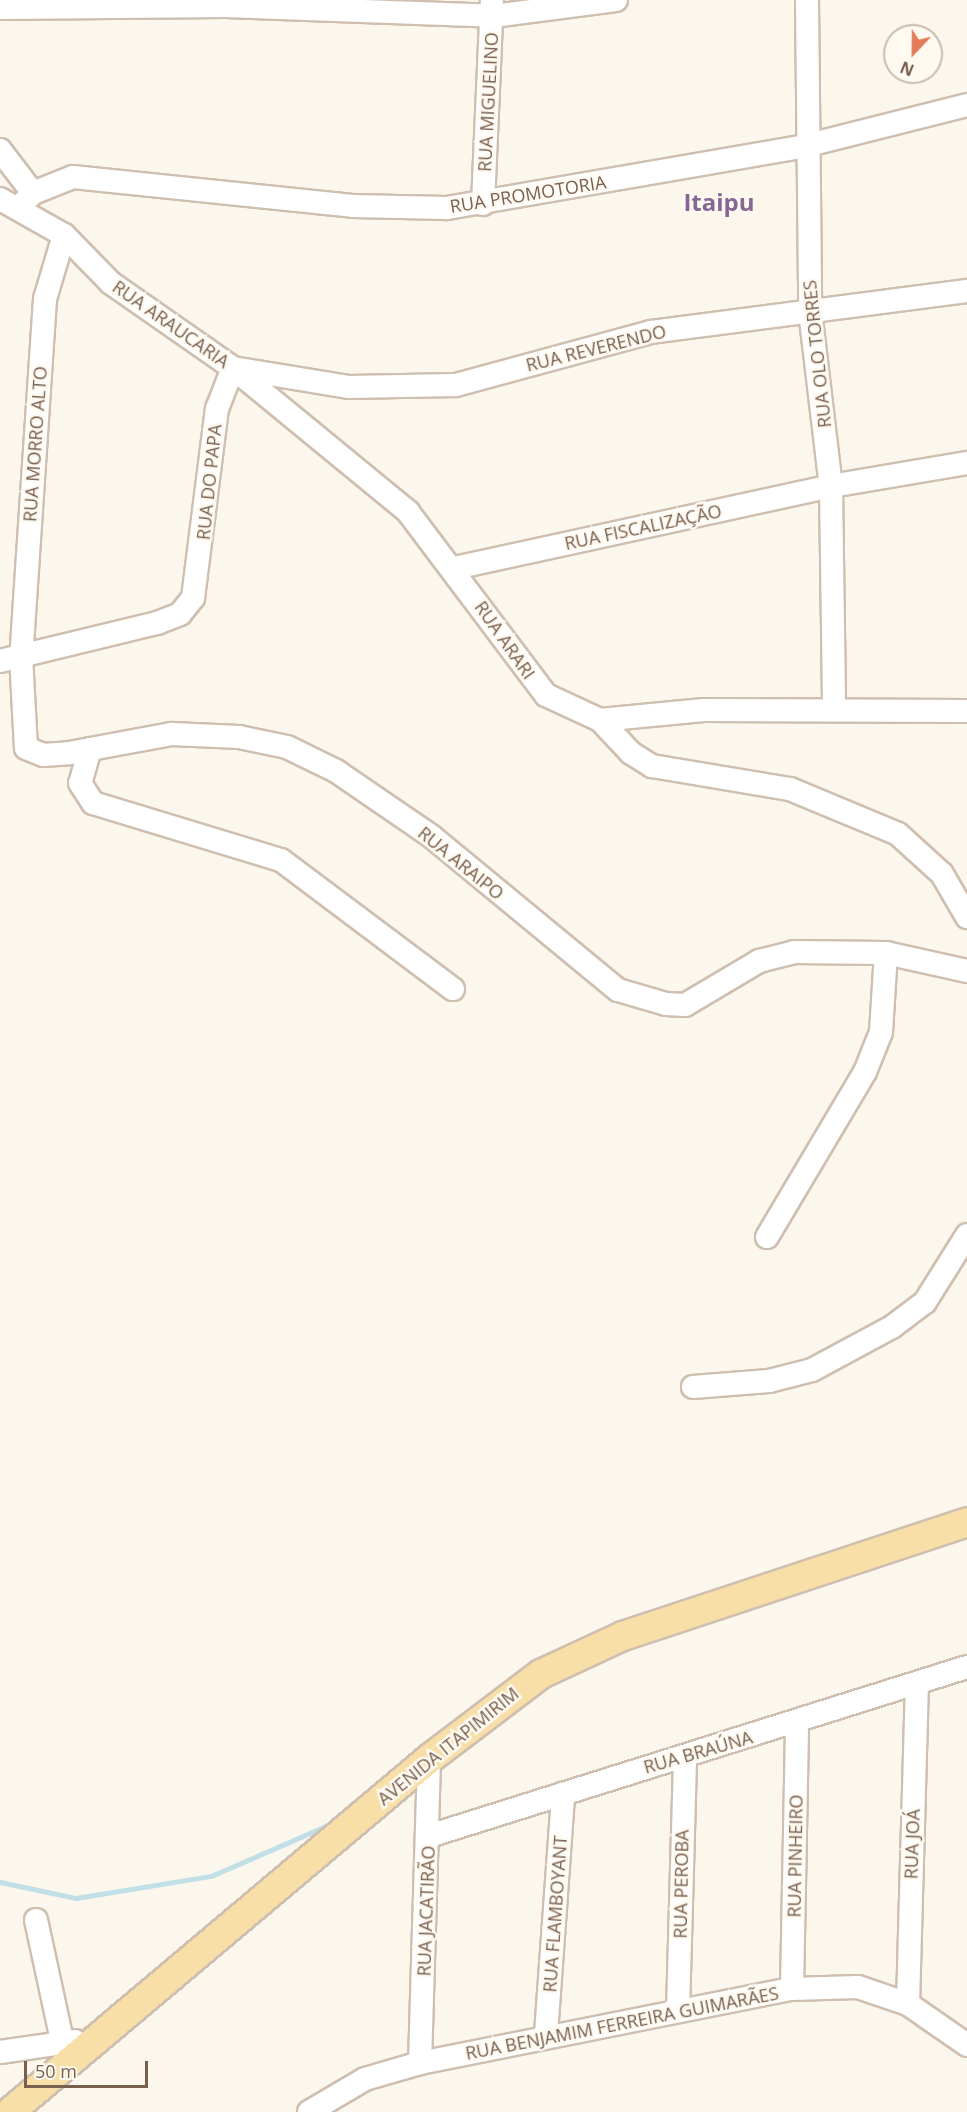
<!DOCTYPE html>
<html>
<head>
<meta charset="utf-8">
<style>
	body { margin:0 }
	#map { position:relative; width:967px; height:2112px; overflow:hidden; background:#fcf7ec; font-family:"Open Sans",sans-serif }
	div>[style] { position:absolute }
	.stream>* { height:5px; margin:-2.5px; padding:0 2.5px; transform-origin:2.5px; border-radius:2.5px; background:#c0dfe6 }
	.roads { filter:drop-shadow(2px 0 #cfbfb0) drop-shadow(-2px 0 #cfbfb0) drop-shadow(0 2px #cfbfb0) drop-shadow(0 -2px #cfbfb0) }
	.minor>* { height:22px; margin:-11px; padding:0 11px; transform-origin:11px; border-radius:11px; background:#fff }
	.major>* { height:28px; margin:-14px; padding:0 14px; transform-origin:14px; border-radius:14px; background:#f8dea7 }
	span { translate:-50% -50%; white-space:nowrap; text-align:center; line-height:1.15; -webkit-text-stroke:5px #fefaf2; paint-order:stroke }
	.street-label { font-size:18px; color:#785f4e }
	.district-label { font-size:24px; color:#866693; font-weight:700 }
	.north { position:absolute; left:883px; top:24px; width:60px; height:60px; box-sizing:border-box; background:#fefaf2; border:2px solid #c8bcb0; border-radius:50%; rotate:202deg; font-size:16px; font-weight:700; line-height:24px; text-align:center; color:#785f4e }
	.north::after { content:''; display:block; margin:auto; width:21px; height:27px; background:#e17c56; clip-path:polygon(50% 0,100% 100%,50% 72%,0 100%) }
	.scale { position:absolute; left:24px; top:2061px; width:124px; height:27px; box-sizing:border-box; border:3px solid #785f4e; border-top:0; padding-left:8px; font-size:18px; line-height:21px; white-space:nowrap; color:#785f4e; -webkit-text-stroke:4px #fefaf2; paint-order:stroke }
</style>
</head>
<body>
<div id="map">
	<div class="stream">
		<div style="left:0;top:1882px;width:78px;rotate:11.9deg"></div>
		<div style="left:76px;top:1898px;width:137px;rotate:-9.3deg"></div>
		<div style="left:211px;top:1876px;width:125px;rotate:-23.5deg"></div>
	</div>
	<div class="roads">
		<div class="minor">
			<div style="left:807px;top:0;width:311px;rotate:89.4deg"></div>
			<div style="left:810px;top:311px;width:176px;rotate:83.2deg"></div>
			<div style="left:831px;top:486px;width:223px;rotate:89.2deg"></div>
			<div style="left:0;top:8px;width:225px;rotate:-0.5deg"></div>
			<div style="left:225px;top:6px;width:268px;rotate:2.1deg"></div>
			<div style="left:493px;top:16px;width:124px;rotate:-7.4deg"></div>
			<div style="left:0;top:150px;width:54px;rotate:52.5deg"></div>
			<div style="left:0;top:199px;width:73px;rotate:29.4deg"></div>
			<div style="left:64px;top:235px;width:67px;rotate:45.6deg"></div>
			<div style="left:111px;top:283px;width:149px;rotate:34.9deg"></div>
			<div style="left:233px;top:368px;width:227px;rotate:39.4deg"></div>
			<div style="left:408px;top:512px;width:229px;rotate:53deg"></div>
			<div style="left:546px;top:695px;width:60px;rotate:24.8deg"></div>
			<div style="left:600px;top:720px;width:104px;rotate:-5.5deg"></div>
			<div style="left:704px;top:710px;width:263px;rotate:0.2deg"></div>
			<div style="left:483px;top:204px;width:204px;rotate:-87.5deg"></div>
			<div style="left:20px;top:206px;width:18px;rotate:-45deg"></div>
			<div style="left:33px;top:193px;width:43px;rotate:-21.8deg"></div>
			<div style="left:73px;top:177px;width:281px;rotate:5.9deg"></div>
			<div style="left:353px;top:206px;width:94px;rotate:1.2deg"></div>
			<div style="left:447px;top:208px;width:363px;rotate:-9.8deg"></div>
			<div style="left:805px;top:146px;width:167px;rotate:-14.2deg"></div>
			<div style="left:64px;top:235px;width:67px;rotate:106.5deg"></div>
			<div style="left:45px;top:299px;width:358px;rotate:93.8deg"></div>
			<div style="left:21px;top:656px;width:92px;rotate:86.9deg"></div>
			<div style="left:26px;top:748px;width:18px;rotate:22deg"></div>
			<div style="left:43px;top:755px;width:26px;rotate:-4deg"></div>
			<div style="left:69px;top:753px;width:105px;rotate:-10.5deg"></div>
			<div style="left:172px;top:734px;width:67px;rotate:2.6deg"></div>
			<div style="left:239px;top:737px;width:49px;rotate:11.8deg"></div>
			<div style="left:287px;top:747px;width:55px;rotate:26.1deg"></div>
			<div style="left:336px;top:771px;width:115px;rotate:34.4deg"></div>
			<div style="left:431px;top:836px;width:242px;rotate:39.5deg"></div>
			<div style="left:618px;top:990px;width:50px;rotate:16.3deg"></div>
			<div style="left:666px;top:1004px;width:19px;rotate:3deg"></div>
			<div style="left:685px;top:1005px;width:86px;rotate:-30.7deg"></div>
			<div style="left:759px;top:961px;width:36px;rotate:-14deg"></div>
			<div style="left:794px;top:952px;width:92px;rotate:0.6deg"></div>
			<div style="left:886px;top:953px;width:83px;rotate:12.5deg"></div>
			<div style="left:233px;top:368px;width:118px;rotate:9.3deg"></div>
			<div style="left:349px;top:387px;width:107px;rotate:-1.1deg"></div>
			<div style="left:456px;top:385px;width:202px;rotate:-15.2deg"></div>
			<div style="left:651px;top:332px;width:319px;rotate:-7.4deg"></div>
			<div style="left:455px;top:568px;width:385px;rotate:-12.3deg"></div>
			<div style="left:831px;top:486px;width:138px;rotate:-9.6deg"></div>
			<div style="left:0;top:661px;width:162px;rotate:-13.6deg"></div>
			<div style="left:157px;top:623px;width:25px;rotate:-21deg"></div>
			<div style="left:180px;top:614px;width:21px;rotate:-51deg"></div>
			<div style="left:193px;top:598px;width:191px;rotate:-82.8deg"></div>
			<div style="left:217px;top:409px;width:44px;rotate:-68.7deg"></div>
			<div style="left:600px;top:720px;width:45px;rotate:46.8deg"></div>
			<div style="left:631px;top:753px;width:25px;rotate:32deg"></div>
			<div style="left:652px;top:766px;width:140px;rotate:9.5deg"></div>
			<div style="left:790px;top:789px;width:117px;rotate:22.6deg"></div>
			<div style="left:898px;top:834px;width:59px;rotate:42.3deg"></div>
			<div style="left:942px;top:874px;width:50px;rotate:59.8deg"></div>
			<div style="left:90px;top:749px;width:35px;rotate:106deg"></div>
			<div style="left:80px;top:783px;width:24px;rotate:57deg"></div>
			<div style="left:93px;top:803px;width:196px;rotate:16.9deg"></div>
			<div style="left:281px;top:860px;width:215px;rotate:36.9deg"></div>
			<div style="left:767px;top:1237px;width:192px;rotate:-59.3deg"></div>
			<div style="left:865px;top:1072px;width:43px;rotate:-68.2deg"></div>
			<div style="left:881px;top:1032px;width:79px;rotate:-86.4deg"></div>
			<div style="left:693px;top:1387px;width:76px;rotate:-4.5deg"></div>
			<div style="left:769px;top:1381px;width:44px;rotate:-14.3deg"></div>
			<div style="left:812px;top:1370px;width:91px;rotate:-28.3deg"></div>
			<div style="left:892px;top:1327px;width:41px;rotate:-37.1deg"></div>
			<div style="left:925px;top:1302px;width:79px;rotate:-57.9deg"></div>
			<div style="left:429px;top:1836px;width:564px;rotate:-17.44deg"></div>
			<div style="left:36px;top:1920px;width:123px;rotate:77.8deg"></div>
			<div style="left:792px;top:1989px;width:265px;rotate:-88.9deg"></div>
			<div style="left:908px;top:2004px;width:320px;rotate:-88.4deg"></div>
			<div style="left:678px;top:2011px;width:254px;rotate:-88.4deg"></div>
			<div style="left:546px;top:2034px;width:241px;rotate:-85.9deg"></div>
			<div style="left:0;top:2052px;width:76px;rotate:-8.3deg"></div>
			<div style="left:420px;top:2063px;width:304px;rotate:-88.3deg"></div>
			<div style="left:309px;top:2112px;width:65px;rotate:-30.5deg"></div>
			<div style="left:365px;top:2079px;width:57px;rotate:-16.2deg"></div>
			<div style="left:420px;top:2063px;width:379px;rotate:-11.3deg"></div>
			<div style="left:792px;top:1989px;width:66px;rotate:-1.7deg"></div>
			<div style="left:858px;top:1987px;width:53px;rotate:18.8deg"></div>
			<div style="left:908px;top:2004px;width:72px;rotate:34.8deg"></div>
		</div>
		<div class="major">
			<div style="left:10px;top:2112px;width:548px;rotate:-40.11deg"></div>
			<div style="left:429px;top:1759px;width:141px;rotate:-37.2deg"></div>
			<div style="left:541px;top:1674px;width:90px;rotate:-24.9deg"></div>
			<div style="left:623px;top:1636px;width:362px;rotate:-18.3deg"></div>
		</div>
	</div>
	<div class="street-label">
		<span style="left:488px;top:102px;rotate:-87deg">RUA MIGUELINO</span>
		<span style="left:528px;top:194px;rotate:-9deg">RUA PROMOTORIA</span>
		<span style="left:171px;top:324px;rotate:35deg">RUA ARAUCARIA</span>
		<span style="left:596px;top:348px;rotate:-14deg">RUA REVERENDO</span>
		<span style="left:817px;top:354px;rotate:-96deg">RUA OLO TORRES</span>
		<span style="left:35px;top:444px;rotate:-86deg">RUA MORRO ALTO</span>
		<span style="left:209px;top:482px;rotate:-84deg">RUA DO PAPA</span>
		<span style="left:643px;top:527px;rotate:-12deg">RUA FISCALIZAÇÃO</span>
		<span style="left:505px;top:640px;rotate:55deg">RUA ARARI</span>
		<span style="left:461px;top:863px;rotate:39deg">RUA ARAIPO</span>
		<span style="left:448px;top:1746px;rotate:-39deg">AVENIDA ITAPIMIRIM</span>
		<span style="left:698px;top:1752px;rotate:-16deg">RUA BRAÚNA</span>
		<span style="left:912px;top:1844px;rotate:-88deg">RUA JOÁ</span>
		<span style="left:795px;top:1856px;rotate:-89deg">RUA PINHEIRO</span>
		<span style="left:681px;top:1884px;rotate:-89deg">RUA PEROBA</span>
		<span style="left:426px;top:1911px;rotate:-88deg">RUA JACATIRÃO</span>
		<span style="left:555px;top:1914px;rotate:-86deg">RUA FLAMBOYANT</span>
		<span style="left:622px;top:2023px;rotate:-11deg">RUA BENJAMIM FERREIRA GUIMARÃES</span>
	</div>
	<div class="district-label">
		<span style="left:719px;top:202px">Itaipu</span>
	</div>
	<div class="north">N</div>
	<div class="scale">50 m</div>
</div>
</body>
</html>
